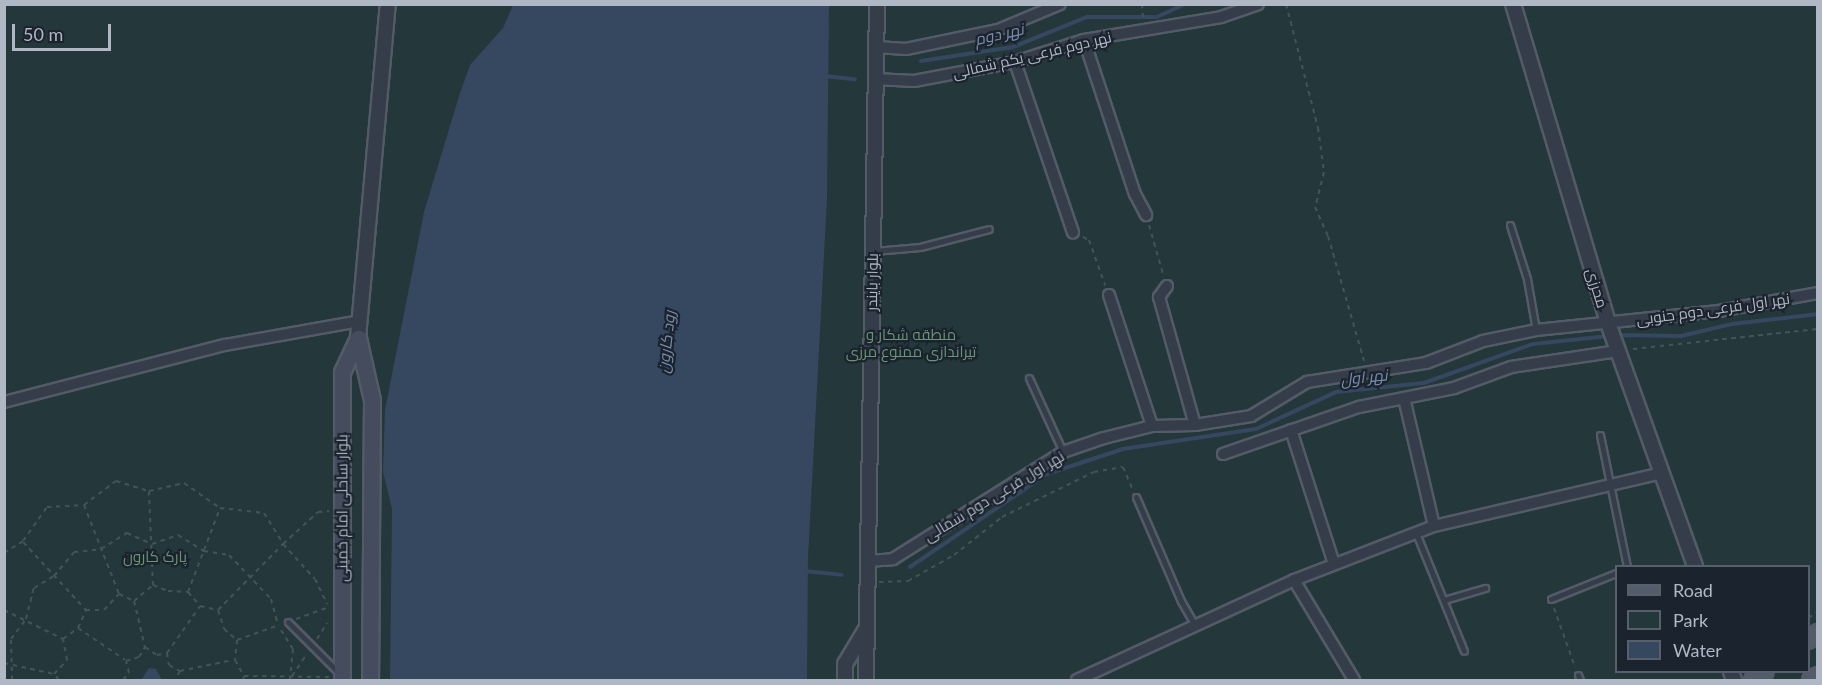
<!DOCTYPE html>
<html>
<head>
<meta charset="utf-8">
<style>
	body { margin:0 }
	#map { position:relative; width:1822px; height:685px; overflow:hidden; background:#222b39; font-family:Lato,Cairo,sans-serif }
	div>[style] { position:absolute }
	.green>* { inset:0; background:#24373a }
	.water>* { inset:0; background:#364760 }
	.stream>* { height:4px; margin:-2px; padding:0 2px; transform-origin:2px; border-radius:2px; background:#364760 }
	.path>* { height:2px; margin-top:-1px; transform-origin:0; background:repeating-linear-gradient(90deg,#425458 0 4.5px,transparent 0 9px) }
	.roads { filter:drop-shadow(2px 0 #535b67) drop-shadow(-2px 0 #535b67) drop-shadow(0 2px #535b67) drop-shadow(0 -2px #535b67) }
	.service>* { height:5px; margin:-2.5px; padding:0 2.5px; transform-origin:2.5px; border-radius:2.5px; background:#363d4a }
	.minor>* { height:10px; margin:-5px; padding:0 5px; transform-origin:5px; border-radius:5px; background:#363d4a }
	.tertiary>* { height:14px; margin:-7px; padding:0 7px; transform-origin:7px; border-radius:7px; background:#363d4a }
	.secondary>* { height:15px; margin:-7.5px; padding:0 7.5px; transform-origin:7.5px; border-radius:7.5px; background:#444c5d }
	.primary>* { height:16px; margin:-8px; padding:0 8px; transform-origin:8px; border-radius:8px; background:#535c6a }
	span { translate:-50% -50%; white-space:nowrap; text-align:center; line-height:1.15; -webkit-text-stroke:4.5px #1b232e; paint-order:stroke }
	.street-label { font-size:15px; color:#b0b8c6 }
	.park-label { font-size:15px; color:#689673 }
	.water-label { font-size:16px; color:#798ead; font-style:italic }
	.frame { position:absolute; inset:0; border:6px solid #b0b8c6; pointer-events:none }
	.legend { position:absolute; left:1615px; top:565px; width:195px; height:108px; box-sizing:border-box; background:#1b232e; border:2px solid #575f6b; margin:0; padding:8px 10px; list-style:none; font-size:18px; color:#b0b8c6 }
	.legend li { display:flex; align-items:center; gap:12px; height:30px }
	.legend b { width:30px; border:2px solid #575f6b }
	.scale { position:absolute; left:12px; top:24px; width:99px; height:27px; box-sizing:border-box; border:3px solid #b0b8c6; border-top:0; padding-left:8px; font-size:18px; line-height:21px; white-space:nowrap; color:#b0b8c6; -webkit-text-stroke:4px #1b232e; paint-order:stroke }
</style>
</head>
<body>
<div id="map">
	<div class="green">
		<div style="clip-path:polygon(evenodd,4px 5px,1817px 5px,1817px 680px,5px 680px,4px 5px,1616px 566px,1808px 566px,1808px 672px,1616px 672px,1616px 566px)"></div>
	</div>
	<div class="water">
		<div style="clip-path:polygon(513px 5px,829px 5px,827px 198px,808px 558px,807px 680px,390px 680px,392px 509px,383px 472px,385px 410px,424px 212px,460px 93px,470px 65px,503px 28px)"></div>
		<div style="clip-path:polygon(149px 668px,156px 669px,162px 680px,141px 680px)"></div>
	</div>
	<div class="stream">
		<div style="left:921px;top:61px;width:93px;rotate:-8.7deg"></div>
		<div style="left:1013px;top:47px;width:80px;rotate:-22.1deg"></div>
		<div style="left:1087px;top:17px;width:70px"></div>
		<div style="left:1157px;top:17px;width:31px;rotate:-25deg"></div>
		<div style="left:824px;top:76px;width:31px;rotate:6deg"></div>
		<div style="left:1617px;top:335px;width:64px;rotate:0.9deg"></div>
		<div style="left:1681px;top:336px;width:52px;rotate:-13.2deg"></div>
		<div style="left:1732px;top:324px;width:87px;rotate:-6.6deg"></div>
		<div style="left:910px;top:567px;width:166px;rotate:-34.2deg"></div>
		<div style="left:1047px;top:474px;width:80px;rotate:-18.2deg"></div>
		<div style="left:1123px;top:449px;width:134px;rotate:-8.6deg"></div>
		<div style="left:1256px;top:429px;width:88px;rotate:-24.8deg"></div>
		<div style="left:1336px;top:392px;width:88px;rotate:-5.8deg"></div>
		<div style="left:1424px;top:383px;width:116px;rotate:-19.7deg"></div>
		<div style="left:1533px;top:344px;width:76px;rotate:-6deg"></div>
		<div style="left:805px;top:571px;width:37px;rotate:6deg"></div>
	</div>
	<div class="path">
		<div style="left:1142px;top:4px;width:16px;rotate:86deg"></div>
		<div style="left:1286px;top:4px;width:128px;rotate:75.5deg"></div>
		<div style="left:1318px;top:128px;width:44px;rotate:82.2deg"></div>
		<div style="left:1324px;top:172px;width:36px;rotate:104deg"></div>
		<div style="left:1315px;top:207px;width:32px;rotate:66deg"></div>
		<div style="left:1328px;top:236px;width:130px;rotate:73.9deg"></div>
		<div style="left:1149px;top:225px;width:51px;rotate:74.1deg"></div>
		<div style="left:1083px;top:237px;width:7px;rotate:27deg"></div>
		<div style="left:1089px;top:240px;width:48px;rotate:70.4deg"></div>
		<div style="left:1633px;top:349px;width:186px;rotate:-6.2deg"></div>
		<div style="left:149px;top:491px;width:94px;rotate:87.6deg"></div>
		<div style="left:84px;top:505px;width:96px;rotate:68.5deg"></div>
		<div style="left:23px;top:542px;width:93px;rotate:47.2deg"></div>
		<div style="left:4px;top:553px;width:22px;rotate:-32deg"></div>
		<div style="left:23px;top:541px;width:42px;rotate:-54.8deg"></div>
		<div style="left:47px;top:507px;width:37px;rotate:-3deg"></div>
		<div style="left:84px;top:505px;width:40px;rotate:-37deg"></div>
		<div style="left:116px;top:481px;width:34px;rotate:17deg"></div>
		<div style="left:149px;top:491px;width:36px;rotate:-13deg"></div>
		<div style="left:184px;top:483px;width:44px;rotate:34.8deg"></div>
		<div style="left:220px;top:508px;width:44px;rotate:6.5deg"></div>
		<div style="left:264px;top:513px;width:36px;rotate:58deg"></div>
		<div style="left:283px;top:544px;width:47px;rotate:-42.4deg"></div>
		<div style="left:318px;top:512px;width:11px;rotate:-5deg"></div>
		<div style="left:879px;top:582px;width:29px;rotate:-2deg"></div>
		<div style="left:908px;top:581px;width:53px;rotate:-29.5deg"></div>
		<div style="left:954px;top:555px;width:61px;rotate:-38.4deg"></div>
		<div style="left:1002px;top:517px;width:102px;rotate:-26.1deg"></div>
		<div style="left:1094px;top:472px;width:29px;rotate:-10deg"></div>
		<div style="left:1123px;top:467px;width:23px;rotate:67deg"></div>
		<div style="left:188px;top:592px;width:90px;rotate:-69.1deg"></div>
		<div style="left:134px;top:601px;width:47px;rotate:76.6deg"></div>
		<div style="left:1554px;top:608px;width:63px;rotate:70.4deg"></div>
		<div style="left:4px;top:610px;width:66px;rotate:26.2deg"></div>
		<div style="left:218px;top:610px;width:93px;rotate:-45.4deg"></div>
		<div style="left:283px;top:544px;width:47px;rotate:47.6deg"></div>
		<div style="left:315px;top:579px;width:28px;rotate:64deg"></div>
		<div style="left:1808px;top:618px;width:12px;rotate:-31deg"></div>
		<div style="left:296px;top:619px;width:33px;rotate:-20deg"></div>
		<div style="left:78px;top:628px;width:57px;rotate:34.2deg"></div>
		<div style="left:281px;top:630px;width:22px;rotate:58deg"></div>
		<div style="left:293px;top:649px;width:31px;rotate:96deg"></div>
		<div style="left:317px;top:639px;width:19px;rotate:-58deg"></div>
		<div style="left:237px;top:640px;width:45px;rotate:-19.7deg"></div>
		<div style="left:167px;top:653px;width:57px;rotate:-54.9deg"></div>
		<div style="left:4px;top:663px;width:51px;rotate:12.4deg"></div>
		<div style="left:180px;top:671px;width:54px;rotate:-11.7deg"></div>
		<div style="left:244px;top:676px;width:85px;rotate:0.7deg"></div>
		<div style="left:292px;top:676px;width:27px;rotate:-56deg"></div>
		<div style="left:12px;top:680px;width:41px;rotate:-91.4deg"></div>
		<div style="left:11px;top:639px;width:25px;rotate:-53deg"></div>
		<div style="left:26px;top:619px;width:32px;rotate:-76deg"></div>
		<div style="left:34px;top:588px;width:23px;rotate:-31deg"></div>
		<div style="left:54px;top:576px;width:31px;rotate:-50deg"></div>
		<div style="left:74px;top:552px;width:27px;rotate:-6deg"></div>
		<div style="left:101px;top:549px;width:31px;rotate:-32deg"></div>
		<div style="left:127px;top:533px;width:27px;rotate:24deg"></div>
		<div style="left:152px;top:544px;width:28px;rotate:-19deg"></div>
		<div style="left:178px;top:535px;width:31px;rotate:32deg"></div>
		<div style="left:204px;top:551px;width:25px;rotate:9deg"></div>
		<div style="left:229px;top:555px;width:61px;rotate:46.3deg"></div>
		<div style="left:271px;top:599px;width:27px;rotate:75deg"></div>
		<div style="left:59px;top:680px;width:8px;rotate:-130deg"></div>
		<div style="left:54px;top:674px;width:19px;rotate:-47deg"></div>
		<div style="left:67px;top:660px;width:21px;rotate:-101deg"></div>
		<div style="left:63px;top:639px;width:19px;rotate:-36deg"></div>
		<div style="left:78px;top:628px;width:20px;rotate:-66deg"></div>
		<div style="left:86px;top:610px;width:18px"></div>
		<div style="left:104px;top:610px;width:22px;rotate:-47deg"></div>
		<div style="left:119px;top:594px;width:17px;rotate:25deg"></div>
		<div style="left:134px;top:601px;width:25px;rotate:-40deg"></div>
		<div style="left:153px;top:585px;width:16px;rotate:22deg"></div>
		<div style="left:168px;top:591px;width:20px;rotate:3deg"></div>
		<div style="left:188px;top:592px;width:18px;rotate:49deg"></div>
		<div style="left:200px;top:606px;width:18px;rotate:13deg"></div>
		<div style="left:218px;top:610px;width:20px;rotate:72deg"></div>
		<div style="left:224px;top:629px;width:17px;rotate:40deg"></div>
		<div style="left:237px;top:640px;width:20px;rotate:96deg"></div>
		<div style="left:235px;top:660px;width:18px;rotate:61deg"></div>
		<div style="left:244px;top:676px;width:4px;rotate:104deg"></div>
		<div style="left:123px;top:680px;width:9px;rotate:-49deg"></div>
		<div style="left:129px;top:673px;width:12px;rotate:-104deg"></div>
		<div style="left:126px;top:661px;width:14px;rotate:-17deg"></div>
		<div style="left:139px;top:657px;width:12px;rotate:-59deg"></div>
		<div style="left:145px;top:647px;width:14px;rotate:34deg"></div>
		<div style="left:157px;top:655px;width:10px;rotate:-11deg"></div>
		<div style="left:167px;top:653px;width:12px;rotate:81deg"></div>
		<div style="left:169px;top:665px;width:13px;rotate:29deg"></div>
		<div style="left:180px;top:671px;width:10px;rotate:119deg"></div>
	</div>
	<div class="roads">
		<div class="service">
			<div style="left:1510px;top:225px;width:57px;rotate:72.5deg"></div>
			<div style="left:1527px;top:279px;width:52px;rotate:80deg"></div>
			<div style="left:874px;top:251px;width:46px;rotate:-5deg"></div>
			<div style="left:920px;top:247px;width:71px;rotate:-14.6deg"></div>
			<div style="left:1029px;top:378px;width:81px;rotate:65.3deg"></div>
			<div style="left:1600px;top:435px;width:134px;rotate:78.4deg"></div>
			<div style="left:1136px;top:497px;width:113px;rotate:66.6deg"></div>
			<div style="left:1181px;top:601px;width:28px;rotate:60deg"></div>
			<div style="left:1416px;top:533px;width:127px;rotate:67.9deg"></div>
			<div style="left:1551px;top:599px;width:70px;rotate:-21.8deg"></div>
			<div style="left:1444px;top:600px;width:43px;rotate:-16.3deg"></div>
			<div style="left:288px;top:622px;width:71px;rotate:45deg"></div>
			<div style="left:1578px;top:675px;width:5px;rotate:68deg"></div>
		</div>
		<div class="minor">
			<div style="left:1084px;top:40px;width:162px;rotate:71.7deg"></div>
			<div style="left:1135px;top:194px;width:24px;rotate:62deg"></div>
			<div style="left:876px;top:47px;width:30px;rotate:4deg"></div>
			<div style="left:906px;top:49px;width:94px;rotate:-11.7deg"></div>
			<div style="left:998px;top:30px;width:67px;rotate:-22.8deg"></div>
			<div style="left:1015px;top:62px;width:180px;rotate:71.2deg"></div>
			<div style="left:875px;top:79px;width:39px;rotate:3deg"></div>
			<div style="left:914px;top:81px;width:103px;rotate:-10.7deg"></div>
			<div style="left:1015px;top:62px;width:72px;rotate:-17.7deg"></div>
			<div style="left:1084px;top:40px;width:139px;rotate:-9.5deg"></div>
			<div style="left:1221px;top:17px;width:39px;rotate:-19deg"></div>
			<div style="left:1167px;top:286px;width:14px;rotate:126deg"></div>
			<div style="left:1159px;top:297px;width:133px;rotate:74.3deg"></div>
			<div style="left:1109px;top:295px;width:138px;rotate:71.8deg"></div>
			<div style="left:1404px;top:398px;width:131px;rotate:76.8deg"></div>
			<div style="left:4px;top:402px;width:228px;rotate:-14.5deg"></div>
			<div style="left:225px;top:345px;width:137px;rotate:-10.1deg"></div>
			<div style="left:1291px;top:430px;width:141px;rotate:72.2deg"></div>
			<div style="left:1223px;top:454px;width:144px;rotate:-19.1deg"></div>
			<div style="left:1359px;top:407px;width:97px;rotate:-11.3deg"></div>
			<div style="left:1454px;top:388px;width:61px;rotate:-20.2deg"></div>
			<div style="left:1511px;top:367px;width:108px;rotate:-8.5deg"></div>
			<div style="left:867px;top:561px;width:26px;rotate:-4deg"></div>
			<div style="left:893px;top:559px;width:201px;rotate:-32.2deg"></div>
			<div style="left:1063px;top:452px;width:43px;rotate:-18.9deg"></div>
			<div style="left:1104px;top:438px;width:49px;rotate:-14deg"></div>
			<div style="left:1152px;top:426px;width:43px;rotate:-1.3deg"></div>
			<div style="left:1195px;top:425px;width:57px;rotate:-9.1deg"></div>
			<div style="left:1251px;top:416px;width:66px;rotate:-31.3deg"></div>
			<div style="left:1307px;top:382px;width:121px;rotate:-9.1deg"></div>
			<div style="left:1426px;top:363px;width:61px;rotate:-21.1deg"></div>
			<div style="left:1483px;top:341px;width:54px;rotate:-11.7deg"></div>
			<div style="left:1536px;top:330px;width:184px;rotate:-5.9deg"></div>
			<div style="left:1719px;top:311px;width:101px;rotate:-10.3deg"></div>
			<div style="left:1294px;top:580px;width:117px;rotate:59deg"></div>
			<div style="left:1077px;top:680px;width:239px;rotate:-24.7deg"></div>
			<div style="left:1294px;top:580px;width:150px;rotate:-21.1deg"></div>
			<div style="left:1434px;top:526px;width:233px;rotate:-13.1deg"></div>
		</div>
		<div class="tertiary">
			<div style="left:1513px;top:4px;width:333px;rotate:73.4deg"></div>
			<div style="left:1608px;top:323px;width:258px;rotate:70.3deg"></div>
			<div style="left:358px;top:338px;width:335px;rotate:-84.9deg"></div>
			<div style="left:1731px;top:672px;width:9px;rotate:69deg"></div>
			<div style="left:845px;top:680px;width:16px;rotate:-90deg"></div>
			<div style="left:845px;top:664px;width:39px;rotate:-59deg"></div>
			<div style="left:866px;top:680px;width:676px;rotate:-89.07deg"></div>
		</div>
		<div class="secondary">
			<div style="left:358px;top:338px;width:64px;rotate:77.3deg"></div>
			<div style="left:372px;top:400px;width:280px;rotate:90.4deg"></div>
			<div style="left:342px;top:680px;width:308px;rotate:-90deg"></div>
			<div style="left:342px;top:372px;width:38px;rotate:-65deg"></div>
		</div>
		<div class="primary">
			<div style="left:1808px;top:640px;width:12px;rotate:-35deg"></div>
			<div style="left:1753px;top:680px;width:14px;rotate:-34deg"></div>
			<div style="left:1811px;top:680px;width:8px;rotate:-30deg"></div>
		</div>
	</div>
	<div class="street-label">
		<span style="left:1032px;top:55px;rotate:-13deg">نهر دوم فرعی یکم شمالی</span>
		<span style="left:872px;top:282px;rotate:-89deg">بلوار بایندر</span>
		<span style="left:1597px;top:288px;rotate:73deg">محرزی</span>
		<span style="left:1713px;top:309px;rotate:-8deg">نهر اول فرعی دوم جنوبی</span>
		<span style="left:994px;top:496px;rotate:-31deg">نهر اول فرعی دوم شمالی</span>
		<span style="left:342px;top:508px;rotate:-90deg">بلوار ساحلی امام خمینی</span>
	</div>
	<div class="park-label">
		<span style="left:911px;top:343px">منطقه شکار و<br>تیراندازی ممنوع مرزی</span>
		<span style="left:155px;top:557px">پارک کارون</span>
	</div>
	<div class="water-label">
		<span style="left:999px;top:34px;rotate:-13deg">نهر دوم</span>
		<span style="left:666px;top:342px;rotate:-84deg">رود کارون</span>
		<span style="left:1364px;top:377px;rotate:-6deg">نهر اول</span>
	</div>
	<div class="frame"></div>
	<ul class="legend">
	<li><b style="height:8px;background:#535c6a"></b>Road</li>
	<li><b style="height:16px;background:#24373a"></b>Park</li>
	<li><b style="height:16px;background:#364760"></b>Water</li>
	</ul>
	<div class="scale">50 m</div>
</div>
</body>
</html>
